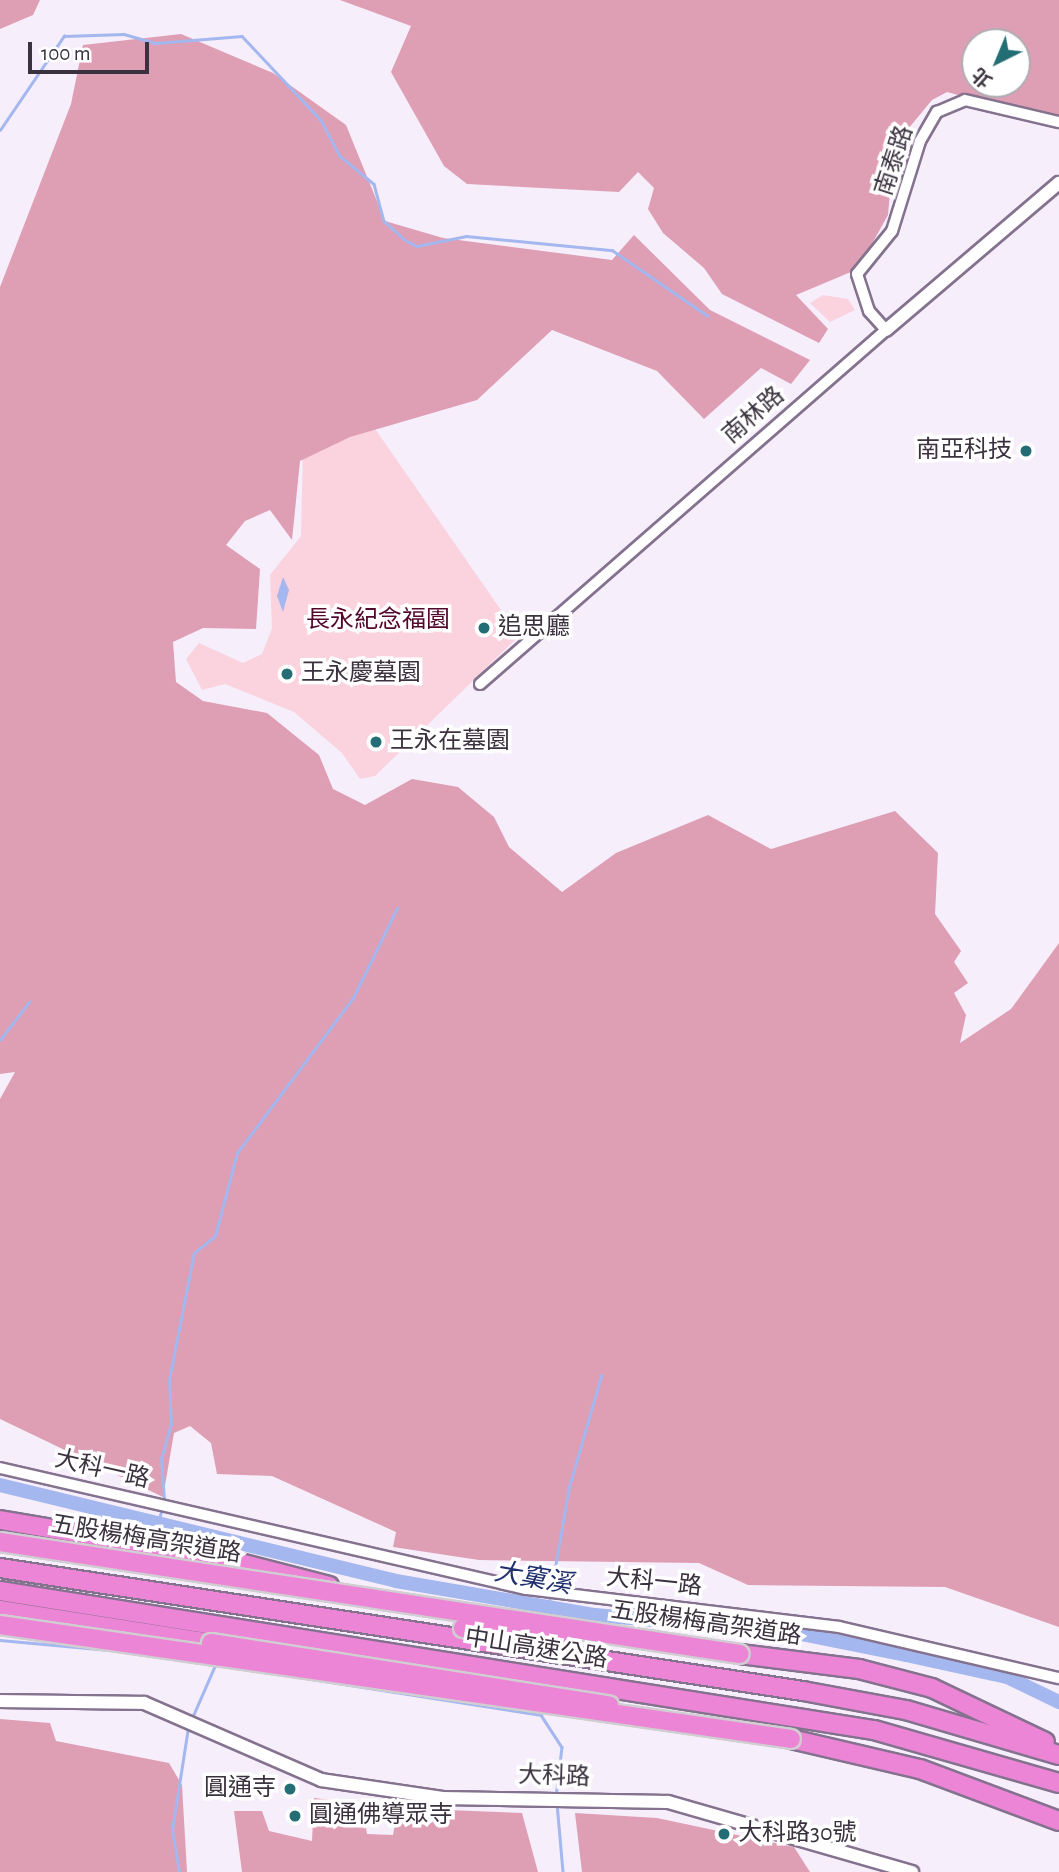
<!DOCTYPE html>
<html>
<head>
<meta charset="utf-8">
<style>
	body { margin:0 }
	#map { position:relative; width:1059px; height:1872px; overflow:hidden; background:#f6eefb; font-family:"Alegreya Sans","Noto Sans TC",sans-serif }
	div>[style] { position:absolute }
	.green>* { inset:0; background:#fad3df }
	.forest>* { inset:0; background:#de9eb4 }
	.water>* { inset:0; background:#a4b7ee }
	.stream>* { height:2.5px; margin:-1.25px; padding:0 1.25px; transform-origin:1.25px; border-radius:1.25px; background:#a4b7ee }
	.river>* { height:14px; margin:-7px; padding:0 7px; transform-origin:7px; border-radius:7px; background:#a4b7ee }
	.roads { filter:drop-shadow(2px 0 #84728e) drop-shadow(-2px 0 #84728e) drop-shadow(0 2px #84728e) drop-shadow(0 -2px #84728e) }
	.minor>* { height:10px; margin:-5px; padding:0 5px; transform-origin:5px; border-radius:5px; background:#fff }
	.tertiary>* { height:12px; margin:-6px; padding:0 6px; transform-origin:6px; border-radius:6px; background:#fff }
	.motorway>* { height:18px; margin:-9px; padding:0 9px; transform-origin:9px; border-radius:9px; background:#ec85d6 }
	.bridges { filter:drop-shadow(2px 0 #d0ced1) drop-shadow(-2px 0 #d0ced1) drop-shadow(0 2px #d0ced1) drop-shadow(0 -2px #d0ced1) }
	.motorway-bridge>* { height:18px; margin:-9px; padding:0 9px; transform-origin:9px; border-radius:9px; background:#ec85d6 }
	.dots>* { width:19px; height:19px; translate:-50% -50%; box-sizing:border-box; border:4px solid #fff; border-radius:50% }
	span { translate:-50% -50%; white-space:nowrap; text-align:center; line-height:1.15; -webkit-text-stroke:7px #fff; paint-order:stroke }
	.street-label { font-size:24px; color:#3a323e }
	.poi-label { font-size:24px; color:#3a323e }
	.right { translate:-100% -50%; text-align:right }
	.left { translate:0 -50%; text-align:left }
	.park-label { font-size:24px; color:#53072d }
	.water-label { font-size:26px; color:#21306f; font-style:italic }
	.north { position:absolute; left:961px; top:28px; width:70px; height:70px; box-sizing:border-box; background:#fff; border:2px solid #b0adb2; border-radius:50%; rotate:223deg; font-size:19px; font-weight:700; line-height:28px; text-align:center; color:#3a323e }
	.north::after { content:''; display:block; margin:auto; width:24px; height:32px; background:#236e75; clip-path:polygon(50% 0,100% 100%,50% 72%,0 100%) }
	.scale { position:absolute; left:28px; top:42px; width:121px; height:32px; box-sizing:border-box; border:4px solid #3a323e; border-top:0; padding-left:9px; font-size:21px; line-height:24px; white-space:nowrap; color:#3a323e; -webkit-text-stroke:5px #fff; paint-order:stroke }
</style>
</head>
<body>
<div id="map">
	<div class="green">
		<div style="clip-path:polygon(823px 295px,848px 299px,855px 310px,830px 322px,810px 303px)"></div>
		<div style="clip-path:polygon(371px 423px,519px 636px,375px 776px,360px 779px,342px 753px,294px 712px,225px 684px,202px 690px,186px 659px,199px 643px,243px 663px,262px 654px,272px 628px,270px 575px,301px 536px,303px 450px)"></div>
	</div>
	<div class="forest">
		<div style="clip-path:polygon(0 0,40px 0,33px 15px,0 29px)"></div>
		<div style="clip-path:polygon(evenodd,340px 0,1059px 0,1059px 122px,947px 92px,932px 100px,894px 146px,888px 215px,858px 269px,796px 295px,828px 329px,819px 343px,722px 294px,704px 268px,663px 233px,648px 209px,654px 188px,638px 172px,619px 192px,467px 184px,444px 166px,391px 72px,411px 26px,340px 0,975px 42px,1017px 42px,1017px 84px,975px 84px,975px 42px)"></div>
		<div style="clip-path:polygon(181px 34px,273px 73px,346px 125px,385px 221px,443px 238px,612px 260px,634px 235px,710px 310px,810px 360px,791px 384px,761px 368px,704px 419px,657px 371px,552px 330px,477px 400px,350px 437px,300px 461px,292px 540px,270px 510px,245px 521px,226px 545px,260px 569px,256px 629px,203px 628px,173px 642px,176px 682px,203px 701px,267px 713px,319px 755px,333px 789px,365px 805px,412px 779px,458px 787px,494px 817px,509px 847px,562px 892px,616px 853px,708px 815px,771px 849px,895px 811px,938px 853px,935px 914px,961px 951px,954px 962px,968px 983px,954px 993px,966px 1015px,960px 1043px,1011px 1009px,1059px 943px,1059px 1627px,945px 1587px,748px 1585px,699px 1563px,479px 1560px,393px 1547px,396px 1532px,272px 1476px,217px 1474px,211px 1443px,190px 1426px,174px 1433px,163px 1497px,0 1419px,0 1099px,15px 1072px,0 1074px,0 287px,71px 104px,83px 45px)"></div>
		<div style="clip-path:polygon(0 1719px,50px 1723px,56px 1741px,169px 1763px,182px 1785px,187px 1872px,0 1872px)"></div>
		<div style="clip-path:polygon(314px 1798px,362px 1804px,367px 1834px,393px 1835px,398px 1808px,522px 1813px,538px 1872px,242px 1872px,234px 1811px,262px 1811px,269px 1831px,312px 1841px)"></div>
		<div style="clip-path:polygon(575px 1813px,657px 1818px,794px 1847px,810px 1872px,582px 1872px)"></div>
	</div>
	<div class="water">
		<div style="clip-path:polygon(283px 577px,289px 590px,283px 612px,277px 596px)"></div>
	</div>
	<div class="stream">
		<div style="left:0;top:130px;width:114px;rotate:-55.8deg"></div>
		<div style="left:64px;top:36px;width:60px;rotate:-1.9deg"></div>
		<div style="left:124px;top:34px;width:33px;rotate:16deg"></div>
		<div style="left:156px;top:43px;width:86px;rotate:-4.7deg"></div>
		<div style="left:242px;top:36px;width:115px;rotate:46.8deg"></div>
		<div style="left:321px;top:120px;width:41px;rotate:62.2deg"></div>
		<div style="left:340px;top:156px;width:44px;rotate:39.5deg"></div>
		<div style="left:374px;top:184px;width:38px;rotate:75deg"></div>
		<div style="left:384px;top:221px;width:28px;rotate:42deg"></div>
		<div style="left:405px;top:240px;width:13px;rotate:27deg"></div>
		<div style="left:417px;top:246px;width:50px;rotate:-11.5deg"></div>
		<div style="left:466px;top:236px;width:147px;rotate:5.5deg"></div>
		<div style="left:612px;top:250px;width:116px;rotate:34.5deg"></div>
		<div style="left:0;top:1040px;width:48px;rotate:-52.7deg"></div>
		<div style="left:158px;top:1523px;width:24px;rotate:-75deg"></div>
		<div style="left:164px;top:1500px;width:41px;rotate:-94.2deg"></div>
		<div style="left:161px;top:1459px;width:35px;rotate:-74deg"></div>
		<div style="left:171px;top:1425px;width:45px;rotate:-92.5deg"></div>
		<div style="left:169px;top:1380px;width:129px;rotate:-78.9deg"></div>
		<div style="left:194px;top:1253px;width:27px;rotate:-39deg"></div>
		<div style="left:215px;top:1236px;width:86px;rotate:-75.2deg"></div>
		<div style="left:237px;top:1153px;width:194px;rotate:-53.2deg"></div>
		<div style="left:353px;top:998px;width:100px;rotate:-63.9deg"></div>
		<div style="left:548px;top:1608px;width:123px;rotate:-80.2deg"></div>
		<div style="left:569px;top:1487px;width:116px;rotate:-73.9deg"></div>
		<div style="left:0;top:1640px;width:109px;rotate:5.2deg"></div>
		<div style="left:318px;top:1680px;width:226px;rotate:8.9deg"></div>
		<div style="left:541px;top:1715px;width:38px;rotate:57deg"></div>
		<div style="left:562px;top:1747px;width:50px;rotate:96.8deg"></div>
		<div style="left:192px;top:1718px;width:60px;rotate:-66.4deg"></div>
		<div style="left:557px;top:1803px;width:69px;rotate:85deg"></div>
		<div style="left:179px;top:1872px;width:43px;rotate:-99.5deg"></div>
		<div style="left:172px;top:1830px;width:103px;rotate:-81.1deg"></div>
	</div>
	<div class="river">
		<div style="left:0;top:1485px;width:407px;rotate:13.6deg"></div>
		<div style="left:396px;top:1581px;width:202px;rotate:9.7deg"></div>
		<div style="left:595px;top:1615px;width:197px;rotate:5deg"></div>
		<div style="left:791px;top:1632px;width:117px;rotate:11.3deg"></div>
		<div style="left:906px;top:1655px;width:103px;rotate:12.3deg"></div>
		<div style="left:1007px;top:1677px;width:58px;rotate:25.7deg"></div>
	</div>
	<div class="roads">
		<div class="minor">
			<div style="left:480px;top:684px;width:539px;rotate:-41.09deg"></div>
			<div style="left:886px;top:330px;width:25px;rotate:-132deg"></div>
			<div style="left:869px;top:311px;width:39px;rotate:-108deg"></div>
			<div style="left:857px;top:274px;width:55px;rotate:-50.9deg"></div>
			<div style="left:892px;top:231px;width:94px;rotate:-72.7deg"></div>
			<div style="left:920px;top:141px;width:34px;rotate:-60deg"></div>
			<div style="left:937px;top:112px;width:30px;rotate:-23deg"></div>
			<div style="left:965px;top:100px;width:97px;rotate:13.2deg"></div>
			<div style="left:0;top:1468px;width:540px;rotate:12.95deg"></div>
			<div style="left:526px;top:1589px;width:315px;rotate:6.9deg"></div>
			<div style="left:839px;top:1627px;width:226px;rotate:13.1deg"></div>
		</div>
		<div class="tertiary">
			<div style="left:886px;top:330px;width:227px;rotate:-40.4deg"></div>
			<div style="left:0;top:1701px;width:144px;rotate:0.8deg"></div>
			<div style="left:144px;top:1703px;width:193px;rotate:23.5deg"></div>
			<div style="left:321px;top:1780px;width:123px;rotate:8.4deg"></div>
			<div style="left:443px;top:1798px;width:225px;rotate:1deg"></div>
			<div style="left:668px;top:1802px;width:254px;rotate:16deg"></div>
		</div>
		<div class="motorway">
			<div style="left:0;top:1520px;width:216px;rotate:9.6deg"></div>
			<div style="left:213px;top:1556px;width:120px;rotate:14.5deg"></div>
			<div style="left:0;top:1568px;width:812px;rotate:8.71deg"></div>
			<div style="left:803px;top:1691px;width:105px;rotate:10.5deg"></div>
			<div style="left:906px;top:1710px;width:159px;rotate:16.4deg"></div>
			<div style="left:0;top:1591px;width:885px;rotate:9.04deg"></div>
			<div style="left:874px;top:1730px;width:192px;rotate:16deg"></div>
			<div style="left:0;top:1610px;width:214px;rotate:8.9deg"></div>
			<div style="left:740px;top:1654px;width:120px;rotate:7.2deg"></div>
			<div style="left:859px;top:1669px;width:75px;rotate:14.6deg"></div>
			<div style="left:932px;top:1688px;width:125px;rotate:25.5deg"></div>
			<div style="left:791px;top:1739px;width:132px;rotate:13.1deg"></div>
			<div style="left:920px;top:1769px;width:148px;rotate:20.5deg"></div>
		</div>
	</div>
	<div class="bridges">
		<div class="motorway-bridge">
			<div style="left:0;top:1542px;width:748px;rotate:8.61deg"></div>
			<div style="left:0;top:1625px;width:799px;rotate:8.2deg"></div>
			<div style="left:463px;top:1628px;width:97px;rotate:7.7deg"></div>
			<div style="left:211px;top:1643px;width:403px;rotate:8.9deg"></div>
		</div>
	</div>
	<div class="dots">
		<div style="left:1026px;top:451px;background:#236e75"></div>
		<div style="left:484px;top:628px;background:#236e75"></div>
		<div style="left:287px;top:674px;background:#236e75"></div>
		<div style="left:376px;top:742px;background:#236e75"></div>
		<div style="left:290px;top:1789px;background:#236e75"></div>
		<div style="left:295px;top:1816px;background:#236e75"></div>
		<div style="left:724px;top:1834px;background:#236e75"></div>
	</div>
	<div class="street-label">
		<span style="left:895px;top:161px;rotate:-72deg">南泰路</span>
		<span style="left:754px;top:416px;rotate:-41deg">南林路</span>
		<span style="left:102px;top:1470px;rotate:13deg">大科一路</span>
		<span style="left:146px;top:1540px;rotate:9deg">五股楊梅高架道路</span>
		<span style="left:654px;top:1583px;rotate:6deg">大科一路</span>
		<span style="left:706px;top:1624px;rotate:8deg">五股楊梅高架道路</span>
		<span style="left:536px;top:1649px;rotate:9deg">中山高速公路</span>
		<span style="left:554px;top:1777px;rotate:2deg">大科路</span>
	</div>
	<div class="poi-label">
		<span class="right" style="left:1012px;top:451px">南亞科技</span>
		<span class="left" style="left:498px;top:628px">追思廳</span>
		<span class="left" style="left:301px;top:674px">王永慶墓園</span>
		<span class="left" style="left:390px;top:742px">王永在墓園</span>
		<span class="right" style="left:276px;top:1789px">圓通寺</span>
		<span class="left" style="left:309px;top:1816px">圓通佛導眾寺</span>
		<span class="left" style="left:738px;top:1834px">大科路30號</span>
	</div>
	<div class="park-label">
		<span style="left:378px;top:621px">長永紀念福園</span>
	</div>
	<div class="water-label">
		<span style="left:533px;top:1579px;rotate:10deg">大窠溪</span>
	</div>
	<div class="north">北</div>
	<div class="scale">100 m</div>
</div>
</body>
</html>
